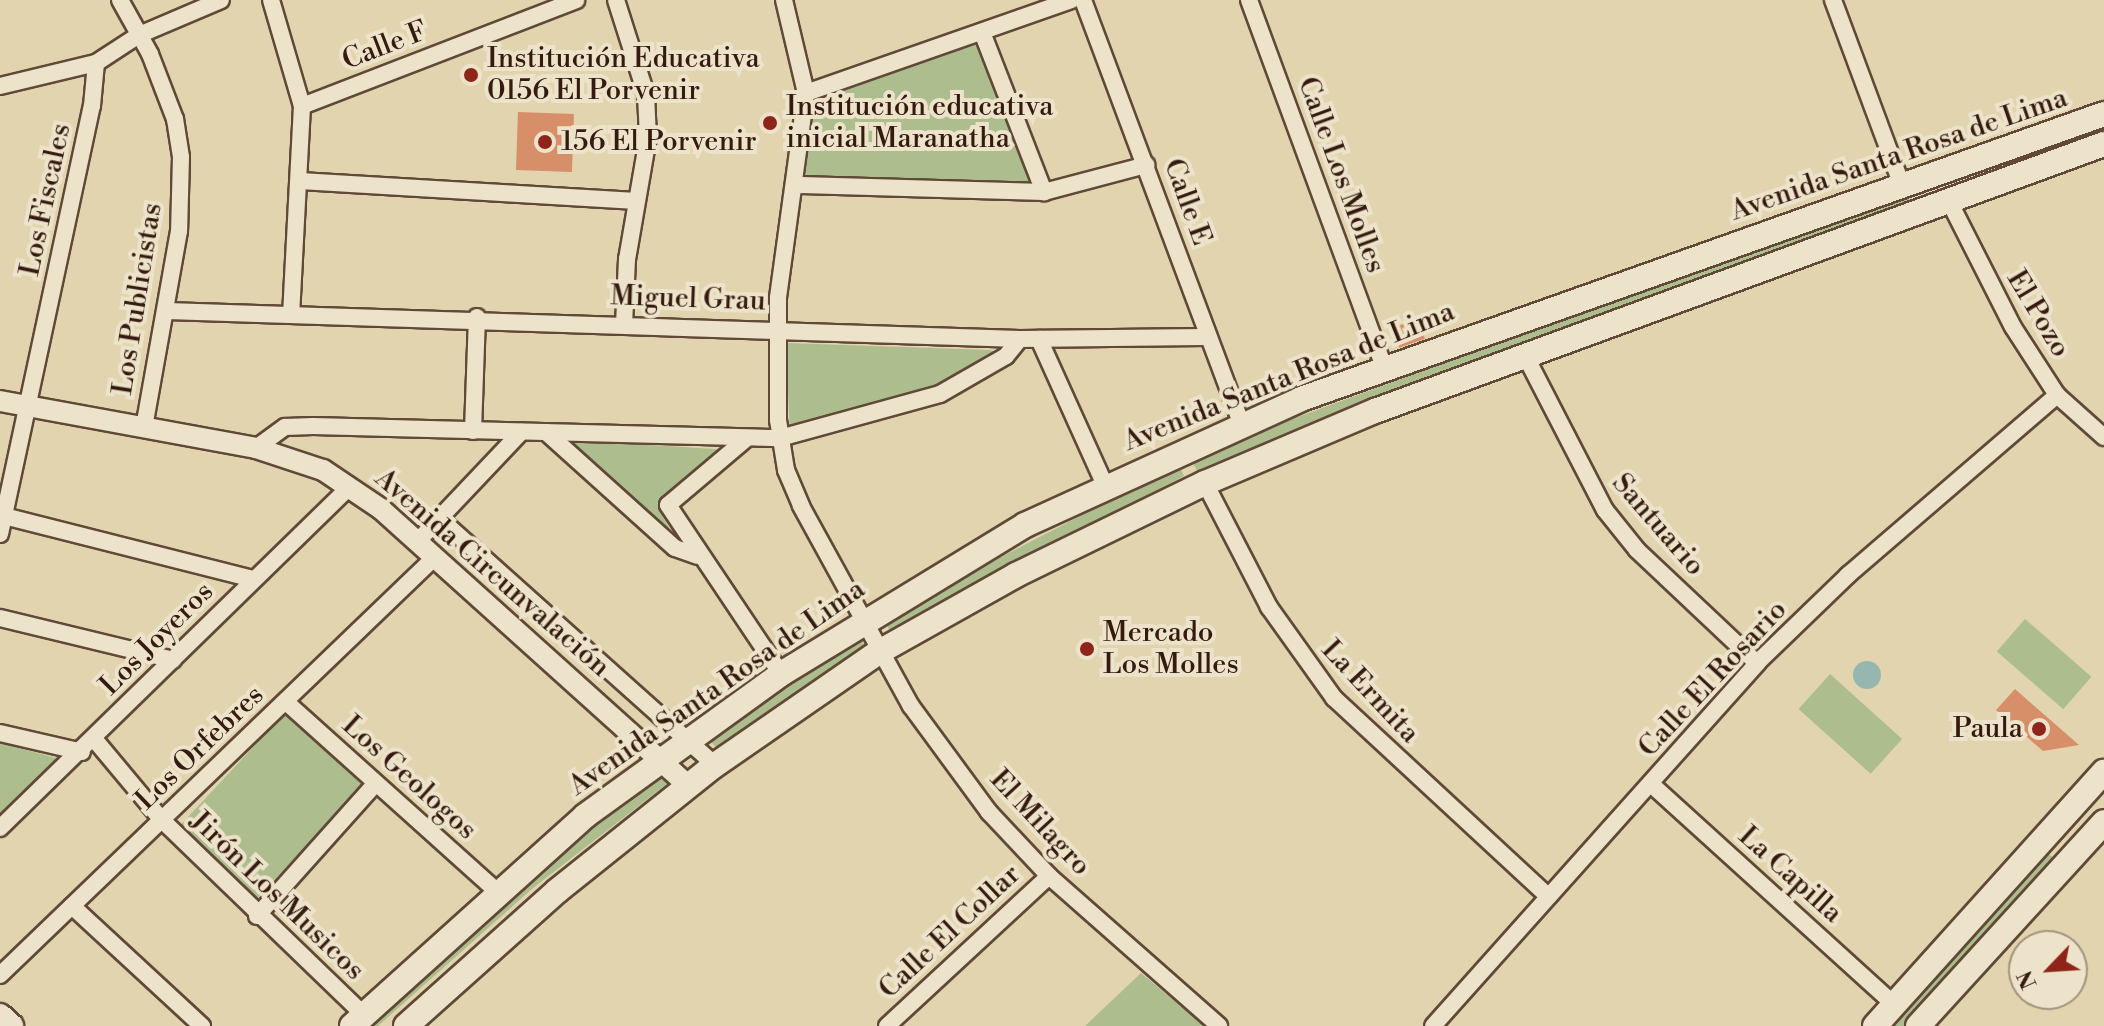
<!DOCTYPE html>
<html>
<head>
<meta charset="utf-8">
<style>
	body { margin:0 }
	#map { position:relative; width:2104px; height:1026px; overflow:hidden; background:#e1d4ae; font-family:"Libre Bodoni",serif }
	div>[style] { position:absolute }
	.green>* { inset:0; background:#aebd8e; transform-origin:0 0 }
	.water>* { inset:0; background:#95b7b0 }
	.round { border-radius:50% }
	.building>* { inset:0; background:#d68f69; transform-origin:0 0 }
	.roads { filter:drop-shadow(2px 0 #604937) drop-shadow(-2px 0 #604937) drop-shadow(0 2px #604937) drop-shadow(0 -2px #604937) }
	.minor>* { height:16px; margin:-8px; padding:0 8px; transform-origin:8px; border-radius:8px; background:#ece3ca }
	.tertiary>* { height:20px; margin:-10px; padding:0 10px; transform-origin:10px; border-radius:10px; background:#ece3ca }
	.secondary>* { height:24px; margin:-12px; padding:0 12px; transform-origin:12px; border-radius:12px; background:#ece3ca }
	.dots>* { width:22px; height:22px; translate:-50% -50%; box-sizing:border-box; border:4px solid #ece3ca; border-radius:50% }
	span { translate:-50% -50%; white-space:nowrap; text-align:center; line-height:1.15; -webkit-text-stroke:8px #ece3ca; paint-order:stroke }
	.street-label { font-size:28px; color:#351b0f }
	.poi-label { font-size:28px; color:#351b0f }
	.left { translate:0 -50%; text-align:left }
	.right { translate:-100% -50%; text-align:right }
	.north { position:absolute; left:2008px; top:930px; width:80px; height:80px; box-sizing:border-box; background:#ece3ca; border:2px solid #a3937f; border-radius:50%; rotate:245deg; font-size:22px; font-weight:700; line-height:32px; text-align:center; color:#351b0f }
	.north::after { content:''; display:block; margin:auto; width:28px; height:36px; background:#8f2418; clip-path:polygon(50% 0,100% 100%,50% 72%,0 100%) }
</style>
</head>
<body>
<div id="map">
	<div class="green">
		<div style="clip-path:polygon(981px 40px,1034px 184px,804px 179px,808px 98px)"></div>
		<div style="clip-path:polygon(1906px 193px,1910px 200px,1198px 472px,1189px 457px)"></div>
		<div style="clip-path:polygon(786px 343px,990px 350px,997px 352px,894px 407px,843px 412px,790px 436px)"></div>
		<div style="clip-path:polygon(558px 439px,730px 450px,668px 493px,661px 514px,675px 538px)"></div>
		<div style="clip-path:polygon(1179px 465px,1184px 476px,890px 631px,883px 618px)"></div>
		<div style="left:2025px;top:619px;width:88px;height:43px;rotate:41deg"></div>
		<div style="clip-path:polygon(858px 635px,864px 645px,717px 748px,705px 736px)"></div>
		<div style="left:1830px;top:674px;width:97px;height:47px;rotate:42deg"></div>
		<div style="left:285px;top:713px;width:106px;height:161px;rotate:43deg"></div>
		<div style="clip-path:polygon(0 743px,60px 759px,0 819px)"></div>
		<div style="clip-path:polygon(660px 768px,672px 780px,533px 888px,378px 1026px,363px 1026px)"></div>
		<div style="clip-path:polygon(2045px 851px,2056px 860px,1908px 1026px,1886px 1026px)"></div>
		<div style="clip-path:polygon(1141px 973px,1204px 1026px,1085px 1026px)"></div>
	</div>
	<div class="water">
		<div class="round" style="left:1853px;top:661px;width:28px;height:28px"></div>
	</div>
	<div class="building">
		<div style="left:518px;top:112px;width:56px;height:58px;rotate:2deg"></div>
		<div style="left:1418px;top:319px;width:21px;height:27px;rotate:71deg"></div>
		<div style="clip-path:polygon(2015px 689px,2079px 745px,2043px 751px,1996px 710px)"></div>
	</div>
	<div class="roads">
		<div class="minor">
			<div style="left:120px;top:0;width:62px;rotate:60.9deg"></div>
			<div style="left:150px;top:54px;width:70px;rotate:69deg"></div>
			<div style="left:175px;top:119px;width:38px;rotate:81deg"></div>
			<div style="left:181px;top:157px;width:74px;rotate:91.5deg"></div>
			<div style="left:179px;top:231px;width:199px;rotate:100.1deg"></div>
			<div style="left:271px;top:0;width:110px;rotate:73.7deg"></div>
			<div style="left:302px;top:106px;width:207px;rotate:93deg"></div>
			<div style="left:616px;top:0;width:99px;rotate:72.3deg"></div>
			<div style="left:646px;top:94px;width:44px;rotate:87.4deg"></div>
			<div style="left:648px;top:138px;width:123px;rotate:99.8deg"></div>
			<div style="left:627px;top:259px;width:65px;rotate:92.6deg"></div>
			<div style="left:784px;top:0;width:96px;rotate:76.7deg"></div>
			<div style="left:806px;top:93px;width:207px;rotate:97.8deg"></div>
			<div style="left:778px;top:298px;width:122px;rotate:90deg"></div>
			<div style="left:778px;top:420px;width:51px;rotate:80.9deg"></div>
			<div style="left:786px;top:470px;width:39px;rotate:67deg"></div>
			<div style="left:801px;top:506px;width:228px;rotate:61.2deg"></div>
			<div style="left:911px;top:706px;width:132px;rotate:53.7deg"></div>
			<div style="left:989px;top:812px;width:88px;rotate:46.8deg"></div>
			<div style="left:1049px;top:876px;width:227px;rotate:41.4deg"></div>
			<div style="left:1083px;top:0;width:452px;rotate:69.5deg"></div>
			<div style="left:1249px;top:0;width:391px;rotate:69.8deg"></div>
			<div style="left:1833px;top:0;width:198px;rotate:69.6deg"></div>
			<div style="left:982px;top:32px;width:172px;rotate:68.8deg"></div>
			<div style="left:0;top:86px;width:99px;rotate:-13.5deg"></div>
			<div style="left:96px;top:63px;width:51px;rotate:-33.1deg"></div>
			<div style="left:139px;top:35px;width:89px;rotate:-23.1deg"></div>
			<div style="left:806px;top:93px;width:281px;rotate:-19.3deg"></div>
			<div style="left:302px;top:106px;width:294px;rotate:-21.1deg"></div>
			<div style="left:300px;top:181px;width:337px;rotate:3.4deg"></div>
			<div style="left:797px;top:185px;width:247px;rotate:1.6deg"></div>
			<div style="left:1044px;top:192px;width:106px;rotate:-14.8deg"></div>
			<div style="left:1949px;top:201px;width:141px;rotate:63.1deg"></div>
			<div style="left:2013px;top:327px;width:81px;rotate:57.1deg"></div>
			<div style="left:2057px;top:395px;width:63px;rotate:41.8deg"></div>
			<div style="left:167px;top:311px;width:853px;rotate:1.88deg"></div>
			<div style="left:1020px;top:339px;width:188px;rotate:-0.6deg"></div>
			<div style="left:1039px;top:339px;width:160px;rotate:65.7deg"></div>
			<div style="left:1526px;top:357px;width:172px;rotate:62.7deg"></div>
			<div style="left:1605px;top:510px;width:51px;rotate:51.3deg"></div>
			<div style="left:1637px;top:550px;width:165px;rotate:43.3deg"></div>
			<div style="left:473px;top:431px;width:114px;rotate:-88deg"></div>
			<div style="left:546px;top:432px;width:173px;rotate:42deg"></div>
			<div style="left:675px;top:548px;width:24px;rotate:19deg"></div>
			<div style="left:746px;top:439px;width:102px;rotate:139.8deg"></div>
			<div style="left:668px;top:505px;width:203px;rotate:56.2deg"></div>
			<div style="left:256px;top:448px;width:36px;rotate:-36deg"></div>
			<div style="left:285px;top:427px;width:28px;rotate:-2deg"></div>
			<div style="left:313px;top:426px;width:467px;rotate:1.5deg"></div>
			<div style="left:780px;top:438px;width:166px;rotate:-15.4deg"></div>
			<div style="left:940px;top:394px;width:76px;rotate:-29.9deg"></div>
			<div style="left:1006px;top:356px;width:22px;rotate:-51deg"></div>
			<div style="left:1205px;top:483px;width:140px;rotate:62.7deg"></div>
			<div style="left:1269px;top:607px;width:112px;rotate:54.5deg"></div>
			<div style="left:1334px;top:698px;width:292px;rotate:42.8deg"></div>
			<div style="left:4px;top:516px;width:257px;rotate:14.2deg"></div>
			<div style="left:440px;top:519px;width:369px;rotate:41.8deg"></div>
			<div style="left:0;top:534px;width:438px;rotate:-77.9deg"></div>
			<div style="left:92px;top:106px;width:43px;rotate:-84.7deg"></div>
			<div style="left:418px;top:541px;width:150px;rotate:-46.6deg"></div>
			<div style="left:0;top:618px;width:178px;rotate:13.6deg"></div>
			<div style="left:286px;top:702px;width:285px;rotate:41.9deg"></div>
			<div style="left:0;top:733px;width:84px;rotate:13deg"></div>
			<div style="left:95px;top:740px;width:104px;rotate:50.1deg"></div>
			<div style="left:162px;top:820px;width:279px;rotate:44deg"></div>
			<div style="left:1651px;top:784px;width:328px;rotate:42.2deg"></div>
			<div style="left:0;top:828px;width:489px;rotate:-44.3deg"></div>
			<div style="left:72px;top:906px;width:177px;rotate:42.7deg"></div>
			<div style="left:257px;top:916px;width:178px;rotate:-48.2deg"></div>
			<div style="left:0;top:975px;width:603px;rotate:-43.86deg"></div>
			<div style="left:887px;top:1026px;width:221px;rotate:-42.8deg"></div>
			<div style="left:1433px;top:1026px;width:487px;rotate:-48.2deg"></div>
			<div style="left:1757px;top:663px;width:127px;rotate:-44deg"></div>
			<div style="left:1848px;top:575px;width:276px;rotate:-40.7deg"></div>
		</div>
		<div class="tertiary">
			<div style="left:0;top:401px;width:260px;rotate:10.4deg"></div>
			<div style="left:256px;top:448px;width:71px;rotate:18.2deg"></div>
			<div style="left:323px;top:470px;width:70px;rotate:33.9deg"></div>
			<div style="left:381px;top:509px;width:413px;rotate:42deg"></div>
		</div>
		<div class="secondary">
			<div style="left:0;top:1016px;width:15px;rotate:42deg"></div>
			<div style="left:352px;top:1026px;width:314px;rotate:-42deg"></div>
			<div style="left:585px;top:816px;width:242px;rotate:-35.9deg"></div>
			<div style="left:781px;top:674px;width:286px;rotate:-31.4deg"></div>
			<div style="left:1025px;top:525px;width:303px;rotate:-24.5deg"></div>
			<div style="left:1301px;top:399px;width:852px;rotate:-19.54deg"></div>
			<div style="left:406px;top:1026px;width:203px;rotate:-41.8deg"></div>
			<div style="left:557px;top:891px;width:202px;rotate:-38.6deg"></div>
			<div style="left:715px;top:765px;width:199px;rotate:-34.6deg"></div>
			<div style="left:879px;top:652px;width:157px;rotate:-29.3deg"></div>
			<div style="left:1016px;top:575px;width:210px;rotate:-26deg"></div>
			<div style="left:1205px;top:483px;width:185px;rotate:-23deg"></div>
			<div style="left:1375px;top:411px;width:776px;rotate:-20.12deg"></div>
			<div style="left:1875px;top:1026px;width:342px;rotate:-48deg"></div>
			<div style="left:1918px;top:1026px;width:276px;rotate:-47.6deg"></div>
		</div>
	</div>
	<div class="dots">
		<div style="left:471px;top:75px;background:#8f2418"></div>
		<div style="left:770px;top:123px;background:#8f2418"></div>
		<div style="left:545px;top:142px;background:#8f2418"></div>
		<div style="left:1087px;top:649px;background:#8f2418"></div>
		<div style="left:2039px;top:729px;background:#8f2418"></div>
	</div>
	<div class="street-label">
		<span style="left:385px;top:46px;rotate:-21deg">Calle F</span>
		<span style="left:1899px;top:155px;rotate:-19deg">Avenida Santa Rosa de Lima</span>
		<span style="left:1341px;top:175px;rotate:70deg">Calle Los Molles</span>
		<span style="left:46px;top:200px;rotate:-78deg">Los Fiscales</span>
		<span style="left:1187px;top:202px;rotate:70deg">Calle E</span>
		<span style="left:138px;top:299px;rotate:-81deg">Los Publicistas</span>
		<span style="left:688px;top:299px;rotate:2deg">Miguel Grau</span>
		<span style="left:2038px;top:314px;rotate:59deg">El Pozo</span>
		<span style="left:1289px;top:377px;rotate:-22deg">Avenida Santa Rosa de Lima</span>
		<span style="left:1658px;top:525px;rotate:49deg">Santuario</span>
		<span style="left:492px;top:573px;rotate:41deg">Avenida Circunvalación</span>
		<span style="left:157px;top:639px;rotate:-45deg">Los Joyeros</span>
		<span style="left:1713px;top:679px;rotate:-47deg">Calle El Rosario</span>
		<span style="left:717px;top:688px;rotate:-35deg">Avenida Santa Rosa de Lima</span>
		<span style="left:1370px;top:692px;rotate:47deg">La Ermita</span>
		<span style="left:200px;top:748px;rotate:-44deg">Los Orfebres</span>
		<span style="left:409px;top:778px;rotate:42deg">Los Geologos</span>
		<span style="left:1040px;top:823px;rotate:47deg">El Milagro</span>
		<span style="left:1790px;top:875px;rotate:42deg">La Capilla</span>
		<span style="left:277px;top:896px;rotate:44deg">Jirón Los Musicos</span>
		<span style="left:950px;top:932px;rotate:-43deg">Calle El Collar</span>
	</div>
	<div class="poi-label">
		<span class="left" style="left:487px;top:75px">Institución Educativa<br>0156 El Porvenir</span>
		<span class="left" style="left:786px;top:123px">Institución educativa<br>inicial Maranatha</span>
		<span class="left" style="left:561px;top:142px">156 El Porvenir</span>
		<span class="left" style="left:1103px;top:649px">Mercado<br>Los Molles</span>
		<span class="right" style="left:2023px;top:729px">Paula</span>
	</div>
	<div class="north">N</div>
</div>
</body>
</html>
